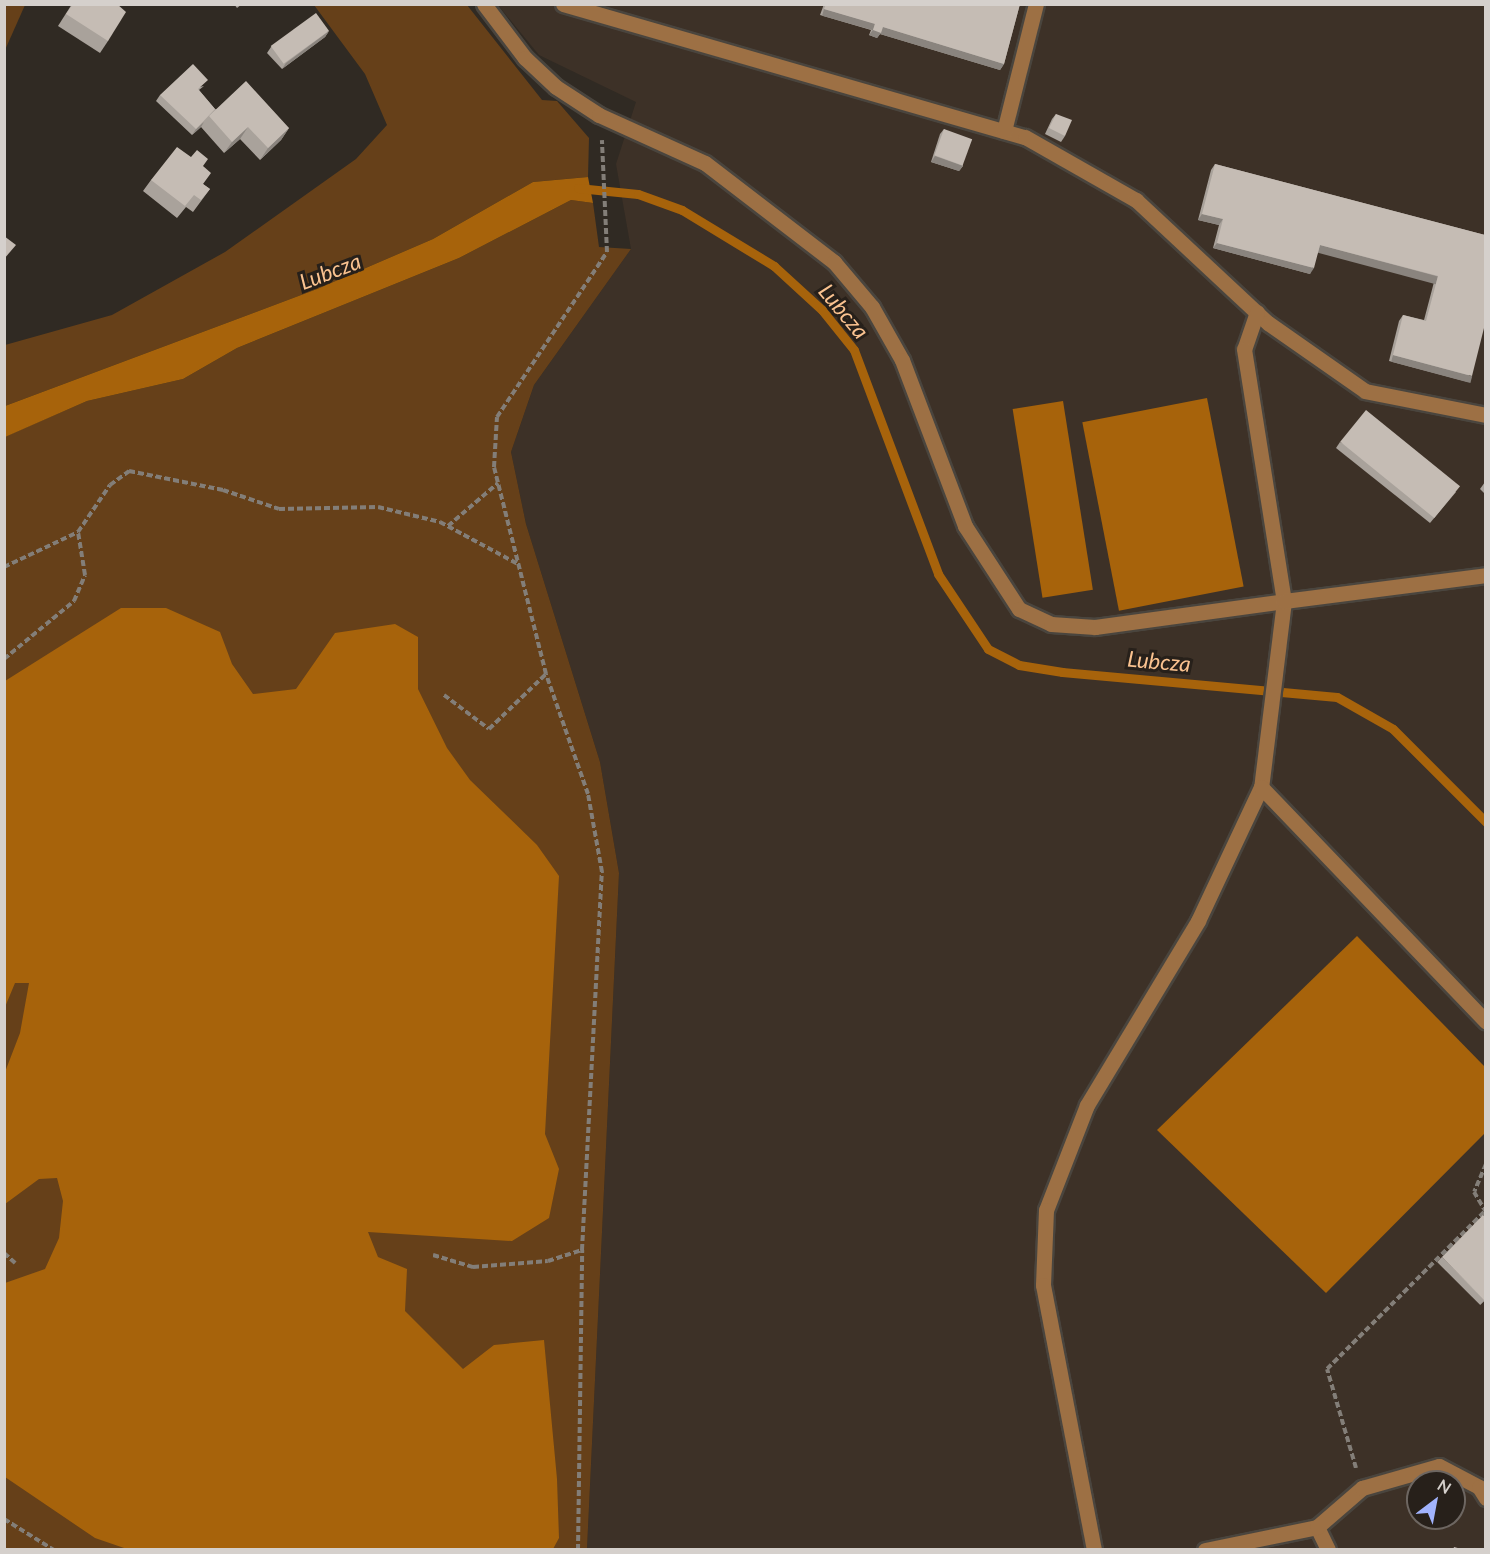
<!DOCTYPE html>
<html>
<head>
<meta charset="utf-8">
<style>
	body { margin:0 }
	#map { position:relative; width:1490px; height:1554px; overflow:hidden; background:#302a23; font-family:Lato,sans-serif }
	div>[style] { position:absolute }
	.built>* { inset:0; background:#3d3127 }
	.green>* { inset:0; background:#664019 }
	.water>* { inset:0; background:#a7630b; transform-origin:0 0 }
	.stream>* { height:9px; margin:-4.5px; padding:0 4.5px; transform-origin:4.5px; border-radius:4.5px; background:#a7630b }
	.path>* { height:4px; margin-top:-2px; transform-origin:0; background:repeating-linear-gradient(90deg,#837e78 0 6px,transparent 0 9px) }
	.roads { filter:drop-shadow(2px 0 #4a453e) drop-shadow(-2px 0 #4a453e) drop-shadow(0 2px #4a453e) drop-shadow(0 -2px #4a453e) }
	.minor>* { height:15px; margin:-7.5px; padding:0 7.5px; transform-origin:7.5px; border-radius:7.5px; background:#9d7044 }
	.wall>* { inset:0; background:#a9a29b; transform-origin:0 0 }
	.shaded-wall>* { inset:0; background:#8a847e; transform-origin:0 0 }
	.building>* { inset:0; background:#c5bcb4; transform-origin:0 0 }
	span { translate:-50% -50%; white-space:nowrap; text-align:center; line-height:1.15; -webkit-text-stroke:6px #27201a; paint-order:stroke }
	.water-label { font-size:22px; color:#fbc390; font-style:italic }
	.frame { position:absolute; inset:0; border:6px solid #d5d0cc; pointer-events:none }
	.north { position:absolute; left:1406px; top:1470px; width:60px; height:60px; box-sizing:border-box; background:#27201a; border:2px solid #6d6661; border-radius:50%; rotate:32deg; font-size:16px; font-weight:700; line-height:24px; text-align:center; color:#d5d0cc }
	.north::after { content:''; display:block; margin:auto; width:21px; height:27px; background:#a1b3fd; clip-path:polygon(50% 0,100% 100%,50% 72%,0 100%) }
</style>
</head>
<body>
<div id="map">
	<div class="built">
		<div style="clip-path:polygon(evenodd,498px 5px,1485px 5px,1485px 1549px,587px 1549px,619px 873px,600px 762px,526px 524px,511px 452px,534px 385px,631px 249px,616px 164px,636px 102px,539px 55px,498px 5px,1418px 1482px,1454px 1482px,1454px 1518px,1418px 1518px,1418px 1482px)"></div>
	</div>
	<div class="green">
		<div style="clip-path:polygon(5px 4px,25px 5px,5px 50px,4px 5px)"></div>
		<div style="clip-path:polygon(314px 5px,467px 5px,542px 100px,557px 101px,589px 138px,588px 177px,533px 182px,433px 239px,317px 289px,5px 406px,5px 345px,112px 315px,225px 252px,356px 159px,387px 125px,365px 74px)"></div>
		<div style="clip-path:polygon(571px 200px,593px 203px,599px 247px,631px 249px,534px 385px,511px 452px,526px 524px,600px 762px,619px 873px,587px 1549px,5px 1549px,4px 437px,87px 401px,183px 379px,237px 348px,459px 258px)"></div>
	</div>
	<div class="water">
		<div style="clip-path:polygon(588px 177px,593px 203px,571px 200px,459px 258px,237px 348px,183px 379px,87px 401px,5px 437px,5px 406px,317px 289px,433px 239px,533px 182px)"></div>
		<div style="left:1207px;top:398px;width:192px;height:127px;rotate:79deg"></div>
		<div style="left:1063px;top:401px;width:191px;height:51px;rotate:81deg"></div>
		<div style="clip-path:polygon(121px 608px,166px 608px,220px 632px,232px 664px,253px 694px,296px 689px,335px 633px,395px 624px,418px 637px,418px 689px,447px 748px,470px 780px,537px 845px,559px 876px,545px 1134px,559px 1169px,549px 1218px,512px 1241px,368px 1232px,378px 1257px,407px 1269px,405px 1311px,463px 1369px,494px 1345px,544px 1340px,557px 1479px,559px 1538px,553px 1549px,127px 1549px,95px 1538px,5px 1477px,5px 1283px,45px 1269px,59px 1238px,63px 1201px,57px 1178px,39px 1179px,5px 1204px,5px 1072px,20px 1033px,29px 983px,15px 983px,5px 1007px,5px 681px)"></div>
		<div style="clip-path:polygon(1357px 936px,1485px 1067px,1485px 1133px,1326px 1293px,1157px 1130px)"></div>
	</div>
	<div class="stream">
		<div style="left:578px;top:188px;width:60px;rotate:5.7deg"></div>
		<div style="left:638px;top:194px;width:47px;rotate:20deg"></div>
		<div style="left:682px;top:210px;width:108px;rotate:31.3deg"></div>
		<div style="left:774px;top:266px;width:65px;rotate:42.5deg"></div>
		<div style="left:822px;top:310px;width:51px;rotate:51.3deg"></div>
		<div style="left:854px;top:350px;width:239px;rotate:69.4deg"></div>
		<div style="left:938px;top:574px;width:90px;rotate:56.3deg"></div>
		<div style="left:988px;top:649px;width:35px;rotate:27deg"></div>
		<div style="left:1019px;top:665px;width:44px;rotate:9.2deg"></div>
		<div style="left:1062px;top:672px;width:276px;rotate:5.2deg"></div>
		<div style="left:1337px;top:697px;width:64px;rotate:29.7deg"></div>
		<div style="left:1393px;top:729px;width:132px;rotate:45deg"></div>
	</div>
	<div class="path">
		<div style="left:448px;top:526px;width:66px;rotate:-40.7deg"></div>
		<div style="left:4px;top:567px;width:82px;rotate:-25.3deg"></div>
		<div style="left:78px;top:532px;width:57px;rotate:-55.8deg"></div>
		<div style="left:110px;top:485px;width:24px;rotate:-36deg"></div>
		<div style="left:129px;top:471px;width:96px;rotate:11.4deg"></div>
		<div style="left:223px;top:490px;width:59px;rotate:18.7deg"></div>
		<div style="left:279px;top:509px;width:99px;rotate:-1.2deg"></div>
		<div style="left:378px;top:507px;width:64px;rotate:13.6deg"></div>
		<div style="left:440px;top:522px;width:89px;rotate:28.3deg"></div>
		<div style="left:4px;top:659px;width:91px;rotate:-39.6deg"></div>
		<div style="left:74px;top:601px;width:28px;rotate:-67deg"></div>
		<div style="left:85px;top:575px;width:44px;rotate:-99.2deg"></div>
		<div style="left:444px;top:695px;width:56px;rotate:37.1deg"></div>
		<div style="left:489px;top:729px;width:79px;rotate:-44deg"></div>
		<div style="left:1486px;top:1164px;width:30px;rotate:113deg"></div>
		<div style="left:1474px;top:1192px;width:23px;rotate:59deg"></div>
		<div style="left:4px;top:1253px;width:15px;rotate:42deg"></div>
		<div style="left:433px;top:1255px;width:42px;rotate:16.7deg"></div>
		<div style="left:473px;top:1267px;width:75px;rotate:-4.6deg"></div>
		<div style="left:548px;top:1261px;width:36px;rotate:-18deg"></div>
		<div style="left:1356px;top:1468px;width:103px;rotate:-106.3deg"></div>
		<div style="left:1327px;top:1369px;width:223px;rotate:-45deg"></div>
		<div style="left:4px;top:1519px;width:59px;rotate:31.8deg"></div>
		<div style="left:578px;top:1550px;width:300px;rotate:-89.2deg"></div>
		<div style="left:582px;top:1250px;width:379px;rotate:-87deg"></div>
		<div style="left:602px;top:872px;width:79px;rotate:-100.2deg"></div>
		<div style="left:588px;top:794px;width:127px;rotate:-109.3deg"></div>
		<div style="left:546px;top:674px;width:213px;rotate:-104.1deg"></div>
		<div style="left:494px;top:467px;width:50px;rotate:-86.6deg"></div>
		<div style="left:497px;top:417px;width:198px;rotate:-56.3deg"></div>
		<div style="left:607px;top:252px;width:112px;rotate:-92.6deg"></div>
	</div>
	<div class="roads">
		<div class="minor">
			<div style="left:484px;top:4px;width:68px;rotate:52.8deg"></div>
			<div style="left:525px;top:58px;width:42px;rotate:43.1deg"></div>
			<div style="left:556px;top:87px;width:51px;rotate:33.1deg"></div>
			<div style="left:599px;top:115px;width:116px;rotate:24.4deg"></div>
			<div style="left:705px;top:163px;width:163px;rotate:37.5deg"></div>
			<div style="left:834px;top:262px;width:59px;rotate:49.8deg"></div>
			<div style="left:872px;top:307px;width:61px;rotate:60.5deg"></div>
			<div style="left:902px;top:360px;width:178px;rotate:69.2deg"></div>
			<div style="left:965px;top:526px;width:99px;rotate:57deg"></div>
			<div style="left:1019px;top:609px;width:35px;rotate:25deg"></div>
			<div style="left:1051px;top:624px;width:44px;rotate:3.9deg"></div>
			<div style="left:1095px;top:627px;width:191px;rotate:-7.8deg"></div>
			<div style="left:1284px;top:601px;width:187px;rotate:97deg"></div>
			<div style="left:1261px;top:787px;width:148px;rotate:115.2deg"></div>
			<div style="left:1198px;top:921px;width:215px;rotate:121.1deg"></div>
			<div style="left:1087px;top:1105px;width:113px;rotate:111.3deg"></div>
			<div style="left:1046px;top:1210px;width:75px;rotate:92.3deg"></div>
			<div style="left:1043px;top:1285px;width:270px;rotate:79.1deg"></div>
			<div style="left:563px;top:4px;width:481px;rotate:16.1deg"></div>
			<div style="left:1025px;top:137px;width:128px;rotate:29.6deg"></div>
			<div style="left:1136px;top:200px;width:180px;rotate:43deg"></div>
			<div style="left:1268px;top:323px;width:118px;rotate:35deg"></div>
			<div style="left:1365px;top:391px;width:123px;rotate:11.2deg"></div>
			<div style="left:1004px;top:131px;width:131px;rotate:-75.9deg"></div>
			<div style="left:1257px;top:312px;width:39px;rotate:109deg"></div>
			<div style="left:1244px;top:349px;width:255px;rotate:81deg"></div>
			<div style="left:1284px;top:601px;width:204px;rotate:-7.3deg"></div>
			<div style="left:1261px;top:787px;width:325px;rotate:46.2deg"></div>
			<div style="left:1317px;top:1527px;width:25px;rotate:64deg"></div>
			<div style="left:1205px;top:1550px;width:114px;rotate:-11.6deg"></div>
			<div style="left:1317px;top:1527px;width:60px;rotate:-40.9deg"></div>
			<div style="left:1362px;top:1488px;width:80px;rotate:-15.9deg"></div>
			<div style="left:1439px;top:1466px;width:45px;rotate:27.7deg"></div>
			<div style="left:1479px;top:1487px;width:13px;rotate:58deg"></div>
		</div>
	</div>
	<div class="wall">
		<div style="clip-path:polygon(72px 4px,117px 4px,108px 41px,100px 53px,58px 26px)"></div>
		<div style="clip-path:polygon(234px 4px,242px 4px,237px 8px)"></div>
		<div style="clip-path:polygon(824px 4px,1020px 4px,1004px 64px,1000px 70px,880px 34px,877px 38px,869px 35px,871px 30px,820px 15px)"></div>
		<div style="clip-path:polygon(329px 31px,325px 37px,282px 69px,267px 53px,271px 47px)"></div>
		<div style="clip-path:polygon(204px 86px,199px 90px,215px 109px,289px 128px,281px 140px,260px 160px,240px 139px,224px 153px,201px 127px,192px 135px,156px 101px,160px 95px)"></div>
		<div style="clip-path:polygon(1056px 114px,1065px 136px,1061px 142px,1045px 134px,1052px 119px)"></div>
		<div style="clip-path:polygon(944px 129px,963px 166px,959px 171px,931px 162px,940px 134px)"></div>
		<div style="clip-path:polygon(191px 157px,203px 166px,203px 184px,210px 189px,193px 212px,186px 207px,177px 218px,143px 191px,151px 180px)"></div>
		<div style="clip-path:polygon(1215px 164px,1485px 235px,1468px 382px,1389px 361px,1399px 321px,1403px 315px,1424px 320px,1434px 282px,1318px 252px,1310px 274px,1213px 248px,1219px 225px,1198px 220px,1211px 170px)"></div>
		<div style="clip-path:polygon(1340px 442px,1456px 492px,1430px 523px,1336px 448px)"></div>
		<div style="clip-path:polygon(1485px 482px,1485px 494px,1480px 489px)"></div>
		<div style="left:1442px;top:1257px;width:61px;height:7px;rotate:45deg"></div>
	</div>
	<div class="shaded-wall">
		<div style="left:824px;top:9px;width:53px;height:7px;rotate:16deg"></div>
		<div style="clip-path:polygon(883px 27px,1004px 64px,1000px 70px,880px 34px,877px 38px,869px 35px,873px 30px)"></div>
		<div style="clip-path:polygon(329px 31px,325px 37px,282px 69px,286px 63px)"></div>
		<div style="clip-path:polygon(204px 122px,201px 127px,192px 135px,196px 129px)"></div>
		<div style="clip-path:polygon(248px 127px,240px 139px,224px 153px,232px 142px)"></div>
		<div style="clip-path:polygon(289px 128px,281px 140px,260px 160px,268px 148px)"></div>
		<div style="clip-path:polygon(935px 156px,963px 166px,959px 171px,931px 162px)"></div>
		<div style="clip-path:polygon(1202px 214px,1223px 219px,1219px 225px,1198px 220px)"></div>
		<div style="clip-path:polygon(1217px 243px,1314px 268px,1310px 274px,1213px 248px)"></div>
		<div style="left:1320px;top:245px;width:122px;height:8px;rotate:15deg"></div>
		<div style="left:1393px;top:355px;width:82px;height:7px;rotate:15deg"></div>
	</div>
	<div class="building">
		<div style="clip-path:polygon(73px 4px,117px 4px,126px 12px,108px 41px,66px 14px)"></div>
		<div style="clip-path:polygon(826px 4px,1020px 4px,1004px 64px,883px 27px,881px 33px,873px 30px,875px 24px,824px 9px)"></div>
		<div style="left:316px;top:13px;width:22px;height:56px;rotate:54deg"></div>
		<div style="clip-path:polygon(193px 64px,208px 80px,198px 89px,215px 109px,196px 129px,160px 95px)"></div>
		<div style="clip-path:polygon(246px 81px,289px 128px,268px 148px,248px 127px,232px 142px,209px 116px)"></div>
		<div style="clip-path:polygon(1056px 114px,1072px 120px,1065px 136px,1049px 128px)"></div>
		<div style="left:944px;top:129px;width:30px;height:28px;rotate:20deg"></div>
		<div style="clip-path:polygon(177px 147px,191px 157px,197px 150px,208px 159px,203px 166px,211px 173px,203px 184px,210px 189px,201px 200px,194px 195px,185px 206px,151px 180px)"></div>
		<div style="clip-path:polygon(1215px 164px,1485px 235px,1485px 324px,1472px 376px,1393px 355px,1403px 315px,1426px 321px,1438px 276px,1320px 245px,1314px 268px,1217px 243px,1223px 219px,1202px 214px)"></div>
		<div style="clip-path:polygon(4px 236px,16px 245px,4px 259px)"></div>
		<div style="left:1366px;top:410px;width:121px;height:41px;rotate:39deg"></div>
		<div style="clip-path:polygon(1483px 1215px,1485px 1217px,1485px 1298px,1484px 1300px,1442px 1257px)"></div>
		<div style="clip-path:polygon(1454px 1547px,1465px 1550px,1453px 1550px)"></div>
	</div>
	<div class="water-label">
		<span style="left:330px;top:271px;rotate:-21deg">Lubcza</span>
		<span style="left:844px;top:311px;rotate:50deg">Lubcza</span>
		<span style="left:1159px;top:661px;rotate:5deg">Lubcza</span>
	</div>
	<div class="frame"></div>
	<div class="north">N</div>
</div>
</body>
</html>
